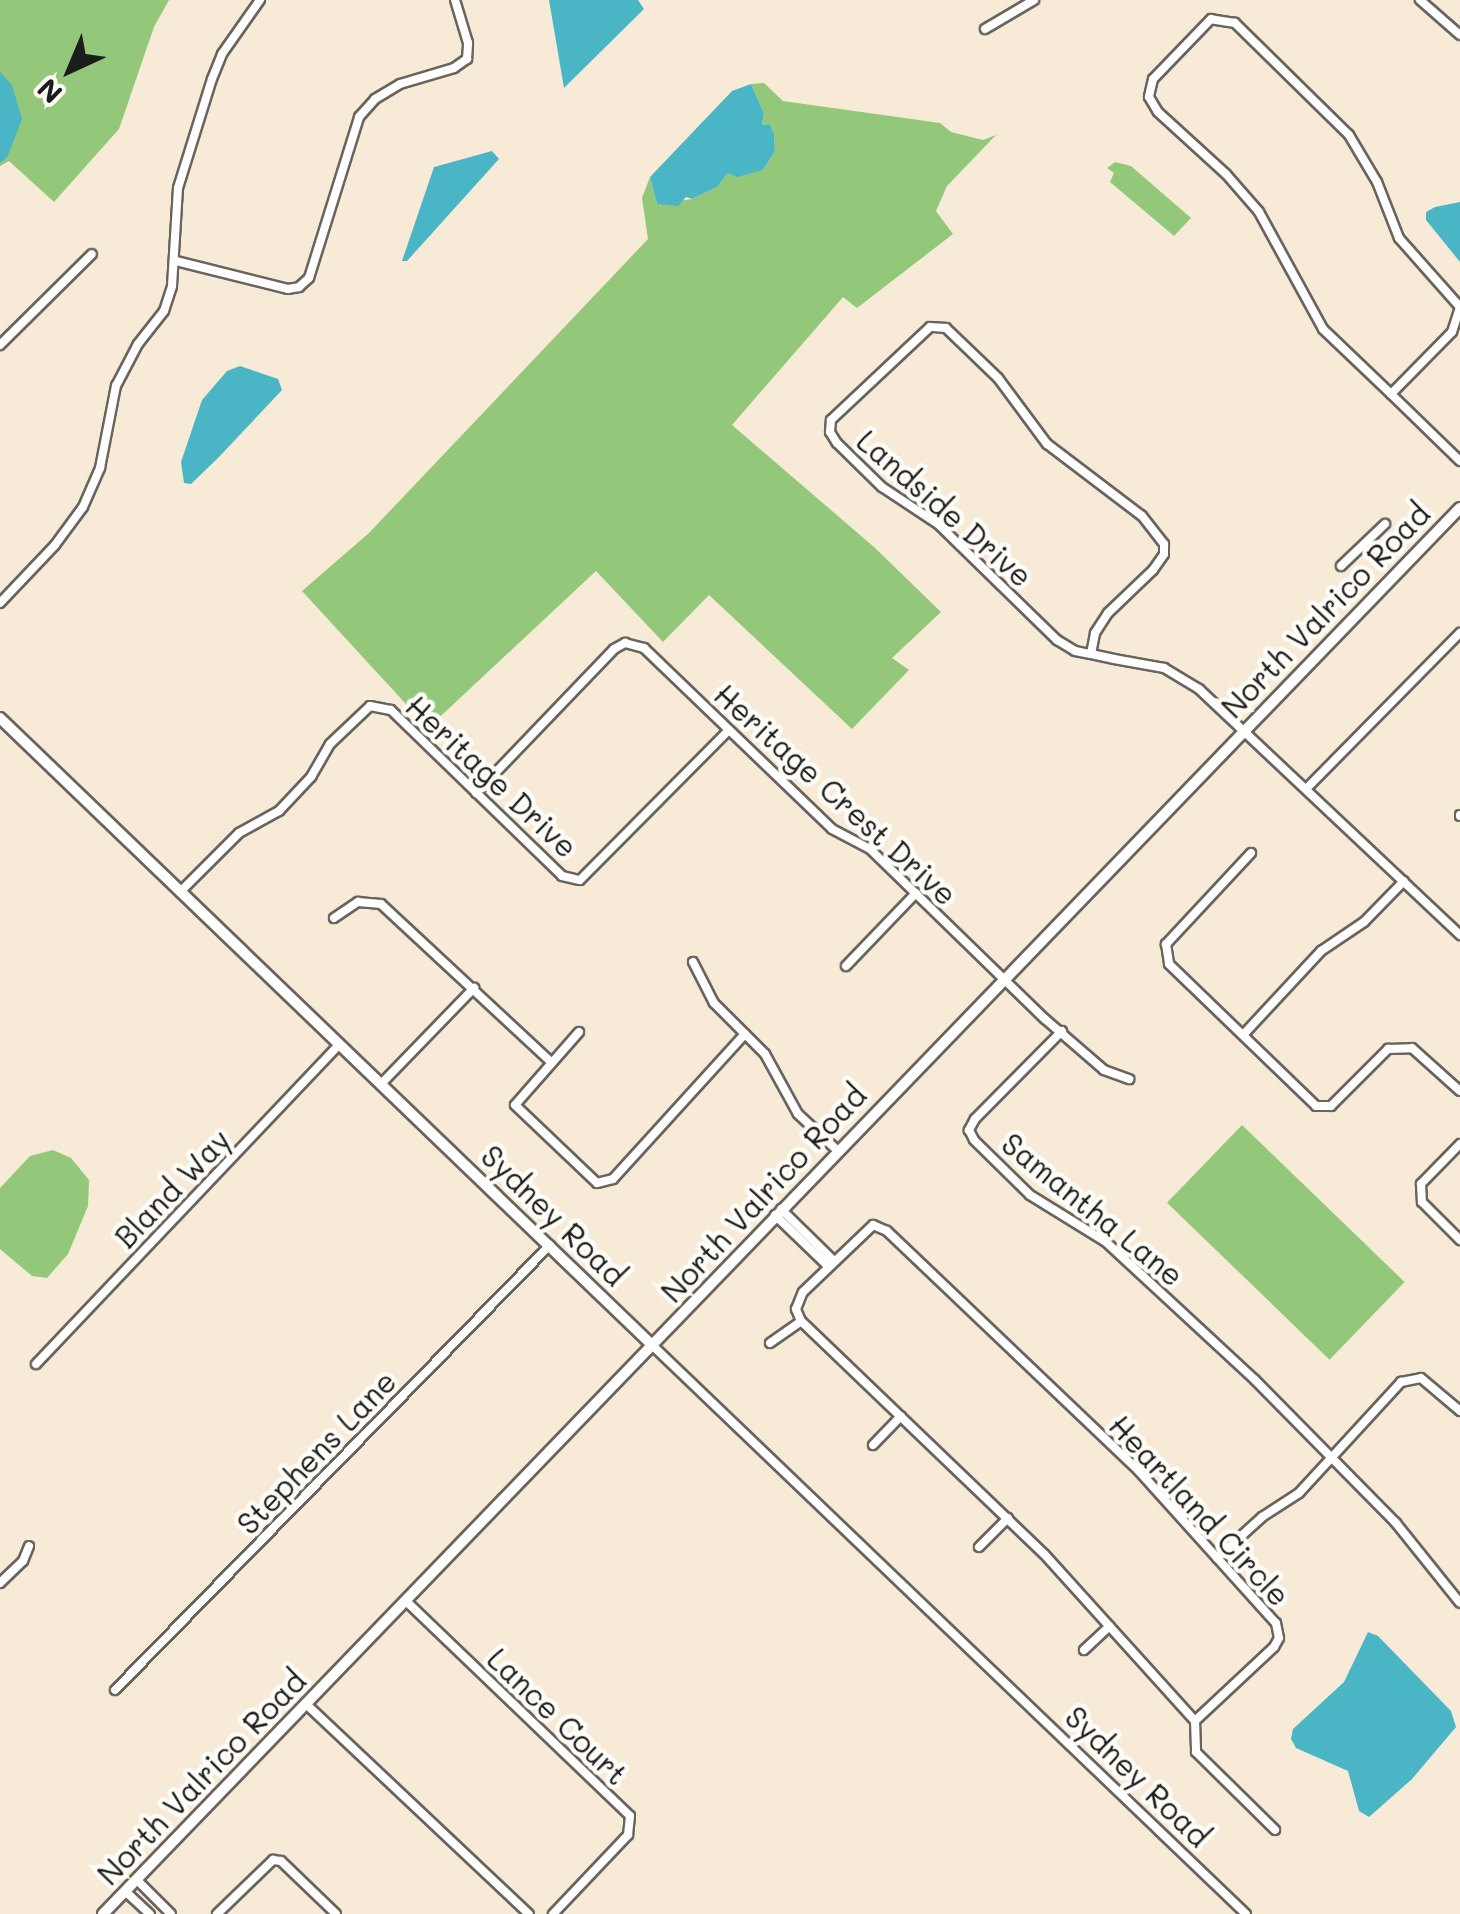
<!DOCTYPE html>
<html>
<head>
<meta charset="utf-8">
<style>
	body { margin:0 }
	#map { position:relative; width:1460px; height:1914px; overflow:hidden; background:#f7ebd7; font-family:Mali,sans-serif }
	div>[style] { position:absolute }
	.green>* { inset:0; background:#93c87a; transform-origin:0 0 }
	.water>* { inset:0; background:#4ab6c5 }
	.roads { filter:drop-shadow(2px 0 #69645d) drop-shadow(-2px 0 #69645d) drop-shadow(0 2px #69645d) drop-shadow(0 -2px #69645d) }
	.minor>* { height:8px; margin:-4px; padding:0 4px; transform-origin:4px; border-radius:4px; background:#fff }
	.tertiary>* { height:10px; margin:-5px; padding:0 5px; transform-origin:5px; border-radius:5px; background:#fff }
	span { translate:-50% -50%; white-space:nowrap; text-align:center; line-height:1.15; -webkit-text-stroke:9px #fdfcf7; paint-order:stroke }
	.street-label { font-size:30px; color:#1c1c1c }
	.north { position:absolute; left:20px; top:20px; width:100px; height:100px; -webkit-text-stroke:8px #fdfcf7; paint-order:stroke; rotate:224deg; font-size:28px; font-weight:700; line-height:40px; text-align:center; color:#1c1c1c }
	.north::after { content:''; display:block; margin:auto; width:35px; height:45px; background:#1c1c1c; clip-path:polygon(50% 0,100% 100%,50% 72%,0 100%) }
</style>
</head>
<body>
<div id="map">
	<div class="green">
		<div style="clip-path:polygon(0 0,169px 0,154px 27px,119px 129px,54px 202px,9px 161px,0 166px)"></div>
		<div style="clip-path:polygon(764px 83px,783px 101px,940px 123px,951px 132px,983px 140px,996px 135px,947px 186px,936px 211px,953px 234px,857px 308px,843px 297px,732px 425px,874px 547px,941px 612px,892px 658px,909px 670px,852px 729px,709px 595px,663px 642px,596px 571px,428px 728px,302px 591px,369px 533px,648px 239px,642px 198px,650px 177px,657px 204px,692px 199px,717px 187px,728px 173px,763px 170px,775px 151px,774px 134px,770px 124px,762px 125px,764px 113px,751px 84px)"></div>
		<div style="clip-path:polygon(1115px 162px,1131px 166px,1191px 218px,1174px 236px,1110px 182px,1114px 173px,1107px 168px)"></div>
		<div style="left:1242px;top:1125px;width:226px;height:108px;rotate:44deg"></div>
		<div style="clip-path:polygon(53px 1150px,71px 1158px,89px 1180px,88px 1206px,68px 1254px,47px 1278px,32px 1276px,0 1249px,0 1188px,30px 1156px)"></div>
	</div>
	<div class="water">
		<div style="clip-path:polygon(549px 0,638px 0,644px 9px,564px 88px)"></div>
		<div style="clip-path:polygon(0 72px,12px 85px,22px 119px,8px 156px,0 163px)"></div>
		<div style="clip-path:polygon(751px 84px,764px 113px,762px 125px,770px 124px,774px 134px,775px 151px,763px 170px,737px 177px,728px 173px,717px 187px,692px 199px,686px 197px,678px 206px,657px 204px,650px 177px,732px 91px)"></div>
		<div style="clip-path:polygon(492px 151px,499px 159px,407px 261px,402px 261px,434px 167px)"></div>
		<div style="clip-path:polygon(1460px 202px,1460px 262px,1426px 220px,1426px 212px,1435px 207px)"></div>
		<div style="clip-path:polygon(240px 366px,278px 379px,282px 390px,218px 458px,191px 484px,184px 483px,181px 462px,202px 400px,227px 371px)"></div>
		<div style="clip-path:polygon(1368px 1632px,1378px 1636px,1451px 1711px,1456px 1727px,1412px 1779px,1369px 1817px,1359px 1811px,1348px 1771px,1296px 1748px,1291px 1739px,1293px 1729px,1344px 1682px)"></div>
	</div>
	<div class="roads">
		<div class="minor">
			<div style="left:1420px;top:0;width:53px;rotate:41.2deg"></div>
			<div style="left:985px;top:29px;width:57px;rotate:-30.6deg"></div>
			<div style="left:176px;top:261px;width:115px;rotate:14deg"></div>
			<div style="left:288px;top:289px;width:11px;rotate:-10deg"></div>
			<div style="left:299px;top:287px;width:13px;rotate:-42deg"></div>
			<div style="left:309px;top:278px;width:169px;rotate:-72.7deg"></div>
			<div style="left:359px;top:117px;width:24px;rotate:-48deg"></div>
			<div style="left:375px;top:99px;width:29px;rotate:-31deg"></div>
			<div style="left:400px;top:84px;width:56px;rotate:-16.5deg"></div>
			<div style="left:454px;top:68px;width:16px;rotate:-35deg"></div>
			<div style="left:467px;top:59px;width:16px;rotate:-86deg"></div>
			<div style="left:468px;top:43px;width:45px;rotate:-106.8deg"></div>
			<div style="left:0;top:345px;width:129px;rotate:-44.7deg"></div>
			<div style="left:1391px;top:394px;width:87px;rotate:-45.5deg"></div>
			<div style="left:1452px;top:332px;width:26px;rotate:-72deg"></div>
			<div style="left:1460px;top:307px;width:92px;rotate:-131.5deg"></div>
			<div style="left:1399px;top:238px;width:60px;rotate:-111.4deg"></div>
			<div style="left:1377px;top:182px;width:55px;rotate:-120.8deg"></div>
			<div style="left:1349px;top:135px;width:160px;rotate:-135.5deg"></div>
			<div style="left:1235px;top:23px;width:24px;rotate:-171deg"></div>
			<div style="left:1211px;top:19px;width:83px;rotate:134deg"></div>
			<div style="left:1153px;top:79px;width:18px;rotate:103deg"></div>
			<div style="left:1149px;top:97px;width:17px;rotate:59deg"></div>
			<div style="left:1158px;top:112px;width:92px;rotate:42.4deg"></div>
			<div style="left:1226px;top:174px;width:50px;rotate:49deg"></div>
			<div style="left:1259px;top:212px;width:133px;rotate:61.3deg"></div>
			<div style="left:1323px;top:329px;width:94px;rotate:43.7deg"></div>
			<div style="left:1391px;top:394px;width:96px;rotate:44.2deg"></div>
			<div style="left:1341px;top:566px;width:61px;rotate:-43.7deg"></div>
			<div style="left:0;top:603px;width:80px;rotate:-46.5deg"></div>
			<div style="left:55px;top:545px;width:47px;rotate:-53.6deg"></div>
			<div style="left:83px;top:507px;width:43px;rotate:-66.4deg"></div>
			<div style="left:100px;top:468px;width:84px;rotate:-79deg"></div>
			<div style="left:116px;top:386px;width:47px;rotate:-62.4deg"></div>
			<div style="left:138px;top:344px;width:42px;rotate:-51.8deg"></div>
			<div style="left:164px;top:311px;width:26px;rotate:-72deg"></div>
			<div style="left:172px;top:286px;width:98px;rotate:-86.5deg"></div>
			<div style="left:178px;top:188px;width:114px;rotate:-72.7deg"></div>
			<div style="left:212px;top:79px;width:27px;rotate:-68deg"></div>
			<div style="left:222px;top:54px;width:66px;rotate:-54.9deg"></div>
			<div style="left:1091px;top:654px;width:21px;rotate:-79deg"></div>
			<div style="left:1095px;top:633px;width:24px;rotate:-57deg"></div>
			<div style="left:1108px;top:613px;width:62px;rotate:-43.7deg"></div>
			<div style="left:1153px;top:570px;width:19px;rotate:-55deg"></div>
			<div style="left:1164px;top:554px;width:10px;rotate:-90deg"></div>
			<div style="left:1164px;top:544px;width:36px;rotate:-128deg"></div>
			<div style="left:1142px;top:516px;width:119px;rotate:-142.8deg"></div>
			<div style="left:1047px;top:444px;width:82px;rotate:-126.6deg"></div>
			<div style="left:998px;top:378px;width:72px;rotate:-136.1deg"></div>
			<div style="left:946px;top:328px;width:16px;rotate:-176deg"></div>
			<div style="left:930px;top:327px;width:136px;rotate:136.8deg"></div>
			<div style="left:831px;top:420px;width:12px;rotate:95deg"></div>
			<div style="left:830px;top:432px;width:13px;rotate:58deg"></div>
			<div style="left:837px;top:443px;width:63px;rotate:44.4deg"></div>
			<div style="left:882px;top:487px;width:67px;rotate:33.5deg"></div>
			<div style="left:938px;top:524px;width:166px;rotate:44.3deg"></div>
			<div style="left:1057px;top:640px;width:21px;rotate:31deg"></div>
			<div style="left:1075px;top:651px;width:16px;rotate:11deg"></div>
			<div style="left:1091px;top:654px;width:24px;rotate:12deg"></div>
			<div style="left:1114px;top:659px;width:51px;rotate:10.2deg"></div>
			<div style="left:1164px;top:668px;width:41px;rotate:31deg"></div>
			<div style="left:1199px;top:689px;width:359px;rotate:43.3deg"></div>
			<div style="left:1307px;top:788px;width:218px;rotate:-45.4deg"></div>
			<div style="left:476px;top:793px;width:199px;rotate:-46.2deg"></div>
			<div style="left:614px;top:649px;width:13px;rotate:-29deg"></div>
			<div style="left:625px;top:643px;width:20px;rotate:15deg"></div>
			<div style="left:644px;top:648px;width:261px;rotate:43.9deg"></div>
			<div style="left:832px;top:829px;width:43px;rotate:27.8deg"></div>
			<div style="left:870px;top:849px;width:244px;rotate:44.2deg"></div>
			<div style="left:1045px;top:1019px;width:78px;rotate:40.8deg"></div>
			<div style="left:1104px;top:1070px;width:27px;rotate:20deg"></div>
			<div style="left:1460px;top:816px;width:1px;rotate:-90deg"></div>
			<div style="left:1251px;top:853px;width:125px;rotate:133deg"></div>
			<div style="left:1166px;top:944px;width:20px;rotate:81deg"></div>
			<div style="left:1169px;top:964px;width:204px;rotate:44deg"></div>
			<div style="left:1316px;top:1106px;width:15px"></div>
			<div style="left:1331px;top:1106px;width:81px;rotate:-45deg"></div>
			<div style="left:1388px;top:1049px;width:24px;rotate:-2deg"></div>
			<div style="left:1412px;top:1048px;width:64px;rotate:41.9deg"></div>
			<div style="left:180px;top:892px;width:83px;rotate:-45deg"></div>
			<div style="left:239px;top:833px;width:46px;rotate:-28.8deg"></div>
			<div style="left:279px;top:811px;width:47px;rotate:-46.7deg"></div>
			<div style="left:311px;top:777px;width:38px;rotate:-60deg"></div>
			<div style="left:330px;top:744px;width:55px;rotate:-43.5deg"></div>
			<div style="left:370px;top:706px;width:21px;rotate:11deg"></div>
			<div style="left:391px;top:710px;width:238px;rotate:44.1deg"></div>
			<div style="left:562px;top:876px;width:18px;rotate:13deg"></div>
			<div style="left:580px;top:880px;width:211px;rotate:-45.2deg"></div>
			<div style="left:334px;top:918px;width:29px;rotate:-34deg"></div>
			<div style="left:358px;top:902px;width:23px;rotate:5deg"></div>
			<div style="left:381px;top:904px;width:233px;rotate:42.9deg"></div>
			<div style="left:693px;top:962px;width:46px;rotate:62.9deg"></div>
			<div style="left:714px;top:1003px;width:72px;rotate:45deg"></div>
			<div style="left:765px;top:1054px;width:68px;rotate:61.2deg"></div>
			<div style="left:798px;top:1114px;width:53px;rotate:42.7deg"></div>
			<div style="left:846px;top:966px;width:101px;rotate:-46.2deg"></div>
			<div style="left:1062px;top:1031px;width:124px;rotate:134.7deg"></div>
			<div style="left:975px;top:1119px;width:13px;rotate:119deg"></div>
			<div style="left:969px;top:1130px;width:11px;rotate:63deg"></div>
			<div style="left:974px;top:1140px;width:78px;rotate:44.5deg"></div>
			<div style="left:1030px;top:1195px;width:89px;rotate:31.7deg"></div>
			<div style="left:1106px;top:1242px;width:203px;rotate:42.8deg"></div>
			<div style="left:1255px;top:1380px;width:201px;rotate:45.4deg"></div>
			<div style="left:1396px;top:1523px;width:102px;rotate:51.3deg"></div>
			<div style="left:579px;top:1032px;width:97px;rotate:131.2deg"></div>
			<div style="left:515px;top:1105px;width:113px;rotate:43.6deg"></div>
			<div style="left:597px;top:1183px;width:16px;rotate:-14deg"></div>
			<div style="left:613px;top:1179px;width:196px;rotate:-47.7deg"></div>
			<div style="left:1243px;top:1035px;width:115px;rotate:-47.1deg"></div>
			<div style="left:1321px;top:951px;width:52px;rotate:-34deg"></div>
			<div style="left:1364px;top:922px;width:57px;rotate:-45.7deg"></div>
			<div style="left:381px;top:1084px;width:134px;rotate:-45.9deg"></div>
			<div style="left:1460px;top:1144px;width:56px;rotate:134.3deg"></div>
			<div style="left:1421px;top:1184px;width:18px;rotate:87deg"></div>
			<div style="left:1422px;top:1202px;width:54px;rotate:45deg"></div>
			<div style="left:781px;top:1209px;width:74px;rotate:44.5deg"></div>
			<div style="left:775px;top:1215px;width:75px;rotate:43.9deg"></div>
			<div style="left:873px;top:1225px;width:15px;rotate:23deg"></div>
			<div style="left:887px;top:1231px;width:347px;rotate:43.6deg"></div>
			<div style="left:1138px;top:1470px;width:206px;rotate:48deg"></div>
			<div style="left:1276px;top:1623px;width:15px;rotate:79deg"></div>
			<div style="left:1279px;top:1638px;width:10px;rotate:119deg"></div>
			<div style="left:1274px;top:1647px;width:108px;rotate:136.9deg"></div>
			<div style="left:1195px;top:1721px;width:225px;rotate:-132.1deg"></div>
			<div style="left:1044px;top:1554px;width:337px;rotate:-136.2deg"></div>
			<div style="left:801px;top:1321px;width:13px;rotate:-113deg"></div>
			<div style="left:796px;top:1309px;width:18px;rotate:-68deg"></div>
			<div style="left:803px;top:1292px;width:97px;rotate:-43.7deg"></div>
			<div style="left:770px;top:1343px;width:38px;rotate:-35deg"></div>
			<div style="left:653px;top:1346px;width:821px;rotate:43.77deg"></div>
			<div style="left:36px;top:1364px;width:441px;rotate:-46.5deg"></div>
			<div style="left:873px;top:1445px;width:40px;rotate:-46deg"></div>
			<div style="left:979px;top:1547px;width:41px;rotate:-45deg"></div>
			<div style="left:1217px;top:1558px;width:61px;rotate:-42.3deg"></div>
			<div style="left:1262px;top:1517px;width:44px;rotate:-33deg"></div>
			<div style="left:1299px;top:1493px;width:151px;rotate:-47.4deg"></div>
			<div style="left:1401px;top:1382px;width:20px;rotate:-11deg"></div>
			<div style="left:1421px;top:1378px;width:51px;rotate:40.2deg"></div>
			<div style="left:0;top:1583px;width:32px;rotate:-44deg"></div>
			<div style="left:23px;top:1561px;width:16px;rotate:-68deg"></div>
			<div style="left:406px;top:1601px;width:310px;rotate:43.8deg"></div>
			<div style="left:630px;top:1816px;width:19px;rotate:96deg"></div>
			<div style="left:628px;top:1835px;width:109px;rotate:133.5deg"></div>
			<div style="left:1084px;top:1650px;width:35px;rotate:-43deg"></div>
			<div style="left:115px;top:1690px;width:622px;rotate:-45.65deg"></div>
			<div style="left:306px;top:1704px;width:306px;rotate:43.3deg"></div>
			<div style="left:1195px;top:1721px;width:31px;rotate:88deg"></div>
			<div style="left:1196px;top:1752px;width:111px;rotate:44.6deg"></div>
			<div style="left:136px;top:1879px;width:49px;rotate:45deg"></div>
			<div style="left:125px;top:1891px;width:34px;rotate:43deg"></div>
			<div style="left:217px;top:1914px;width:78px;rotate:-44deg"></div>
			<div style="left:273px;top:1860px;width:8px;rotate:7deg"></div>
			<div style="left:281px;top:1861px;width:76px;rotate:43.9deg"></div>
		</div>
		<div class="tertiary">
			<div style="left:0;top:718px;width:906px;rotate:43.88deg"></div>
			<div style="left:103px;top:1914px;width:1954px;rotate:-46.02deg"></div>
		</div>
	</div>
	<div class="street-label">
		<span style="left:945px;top:508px;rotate:41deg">Landside Drive</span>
		<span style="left:1325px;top:610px;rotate:-46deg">North Valrico Road</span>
		<span style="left:492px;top:776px;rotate:43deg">Heritage Drive</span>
		<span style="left:836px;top:794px;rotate:42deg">Heritage Crest Drive</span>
		<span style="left:172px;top:1188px;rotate:-46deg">Bland Way</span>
		<span style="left:763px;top:1193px;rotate:-47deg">North Valrico Road</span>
		<span style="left:1093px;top:1209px;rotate:39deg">Samantha Lane</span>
		<span style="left:554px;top:1215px;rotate:44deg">Sydney Road</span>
		<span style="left:316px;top:1452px;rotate:-46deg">Stephens Lane</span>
		<span style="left:1200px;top:1510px;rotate:47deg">Heartland Circle</span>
		<span style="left:558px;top:1716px;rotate:44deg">Lance Court</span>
		<span style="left:1138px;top:1776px;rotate:44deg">Sydney Road</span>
		<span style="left:201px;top:1777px;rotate:-46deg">North Valrico Road</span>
	</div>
	<div class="north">N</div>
</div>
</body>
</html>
